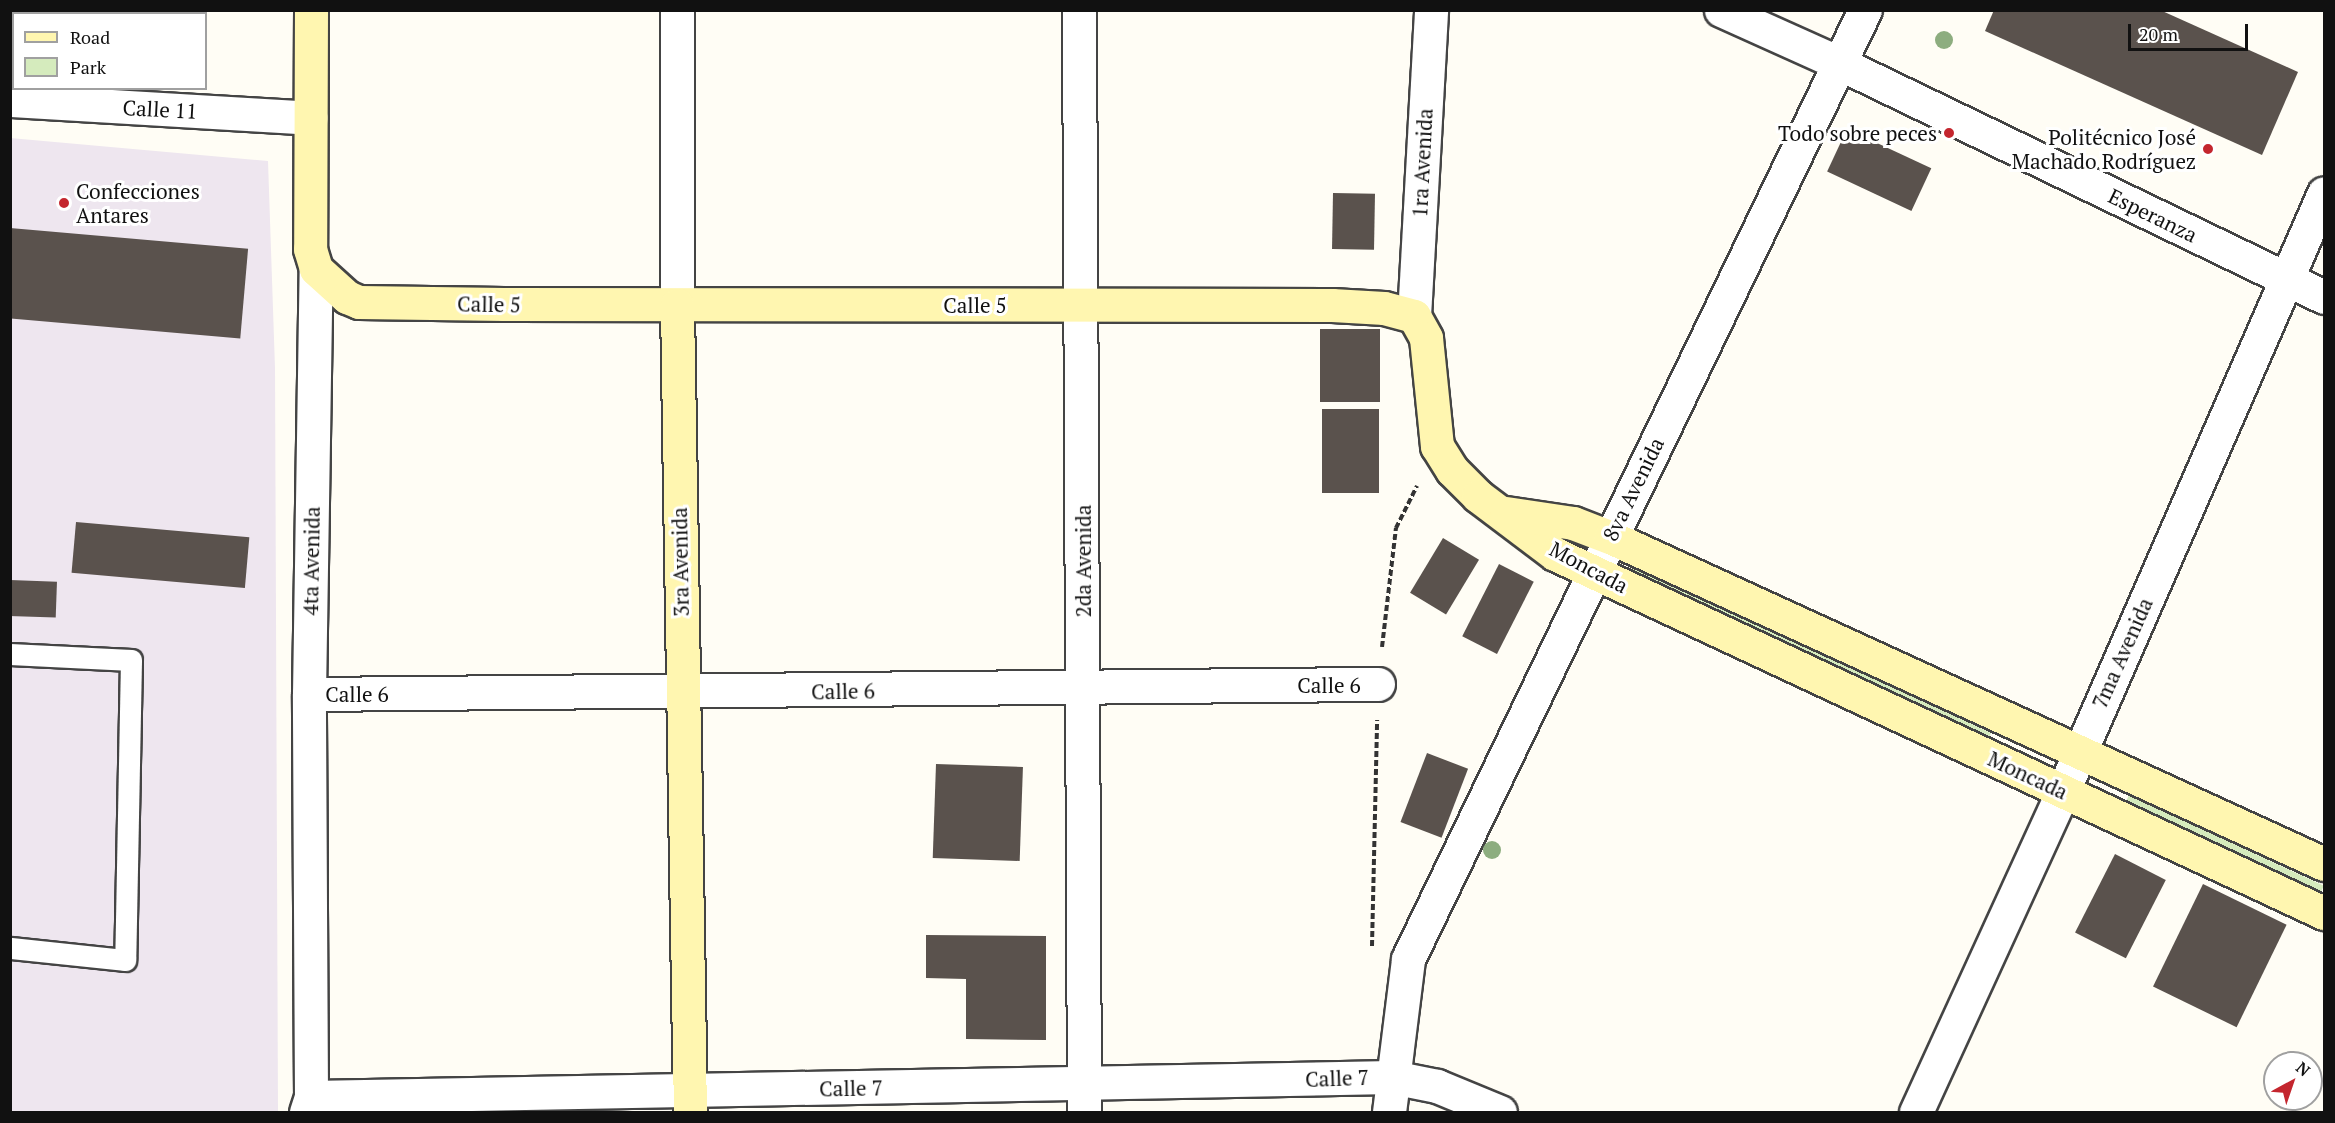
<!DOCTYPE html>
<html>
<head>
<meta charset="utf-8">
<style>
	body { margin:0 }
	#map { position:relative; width:2335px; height:1123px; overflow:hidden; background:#fffdf5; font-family:"PT Serif",serif }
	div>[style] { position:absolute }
	.industrial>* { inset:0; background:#eee6ef }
	.green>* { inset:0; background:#d5ebbd; transform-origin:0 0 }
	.building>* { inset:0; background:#5a524d; transform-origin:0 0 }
	.path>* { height:4px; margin-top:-2px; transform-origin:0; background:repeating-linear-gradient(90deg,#333 0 6px,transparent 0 9px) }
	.roads { filter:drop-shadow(2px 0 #444) drop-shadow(-2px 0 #444) drop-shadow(0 2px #444) drop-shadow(0 -2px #444) }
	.lane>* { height:21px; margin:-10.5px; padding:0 10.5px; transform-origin:10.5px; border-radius:10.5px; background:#fff }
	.street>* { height:33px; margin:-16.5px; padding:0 16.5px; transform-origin:16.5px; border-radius:16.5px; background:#fff }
	.secondary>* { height:33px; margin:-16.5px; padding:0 16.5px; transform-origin:16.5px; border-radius:16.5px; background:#fff6b0 }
	.trees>* { width:18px; height:18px; margin:-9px; border-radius:50%; background:#8dad7f }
	.dots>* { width:16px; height:16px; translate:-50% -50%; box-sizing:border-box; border:3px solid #fff; border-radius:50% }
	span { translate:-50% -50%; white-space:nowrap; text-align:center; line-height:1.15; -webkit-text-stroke:6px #fff; paint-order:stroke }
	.street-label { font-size:21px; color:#111 }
	.poi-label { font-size:21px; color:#111 }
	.right { translate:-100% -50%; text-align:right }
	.left { translate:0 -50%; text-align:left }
	.frame { position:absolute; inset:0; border:12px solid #111; pointer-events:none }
	.legend { position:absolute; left:12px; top:12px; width:195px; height:78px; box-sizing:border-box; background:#fff; border:2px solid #a0a0a0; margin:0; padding:8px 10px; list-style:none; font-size:18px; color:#111 }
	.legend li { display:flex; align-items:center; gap:12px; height:30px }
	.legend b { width:30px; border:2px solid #a0a0a0 }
	.north { position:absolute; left:2263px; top:1051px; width:60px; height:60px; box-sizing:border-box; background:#fff; border:2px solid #a0a0a0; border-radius:50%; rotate:40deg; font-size:16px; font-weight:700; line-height:24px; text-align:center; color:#111 }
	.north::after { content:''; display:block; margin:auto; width:21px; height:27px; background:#c4262e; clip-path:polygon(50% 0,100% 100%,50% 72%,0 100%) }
	.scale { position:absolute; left:2128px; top:24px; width:120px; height:27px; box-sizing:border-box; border:3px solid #111; border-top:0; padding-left:8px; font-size:18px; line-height:21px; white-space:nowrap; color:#111; -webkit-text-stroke:4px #fff; paint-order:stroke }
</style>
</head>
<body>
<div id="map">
	<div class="industrial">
		<div style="clip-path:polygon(10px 138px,268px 161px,275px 368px,278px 1112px,11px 1112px)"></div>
	</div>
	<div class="green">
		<div style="left:1633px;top:566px;width:395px;height:8px;rotate:25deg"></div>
		<div style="left:2129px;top:795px;width:215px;height:8px;rotate:25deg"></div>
	</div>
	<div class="building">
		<div style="clip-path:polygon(10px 10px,37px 10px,14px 14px,14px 46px)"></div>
		<div style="clip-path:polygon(126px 10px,172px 10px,125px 14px)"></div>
		<div style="clip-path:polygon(1994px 10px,2160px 10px,2298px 72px,2262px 155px,1985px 31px)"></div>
		<div style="left:1847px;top:129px;width:93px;height:47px;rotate:25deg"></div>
		<div style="left:1333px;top:193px;width:42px;height:56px;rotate:1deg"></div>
		<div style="left:10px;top:228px;width:239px;height:90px;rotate:5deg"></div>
		<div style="left:1320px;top:329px;width:60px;height:73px"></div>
		<div style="left:1322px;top:409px;width:57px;height:84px"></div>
		<div style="left:76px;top:522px;width:174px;height:51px;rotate:5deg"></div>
		<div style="left:1443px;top:538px;width:42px;height:64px;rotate:31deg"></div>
		<div style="left:1499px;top:564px;width:39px;height:81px;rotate:27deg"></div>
		<div style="left:10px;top:580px;width:47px;height:36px;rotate:2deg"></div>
		<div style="left:1427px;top:753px;width:44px;height:74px;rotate:21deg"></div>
		<div style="left:936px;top:764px;width:87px;height:94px;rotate:2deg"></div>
		<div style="left:2115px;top:854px;width:57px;height:88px;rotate:27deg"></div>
		<div style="left:2203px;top:884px;width:93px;height:114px;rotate:26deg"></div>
		<div style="clip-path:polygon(926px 935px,1046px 936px,1046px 1040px,966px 1039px,966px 979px,926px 978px)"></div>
	</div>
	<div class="path">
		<div style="left:69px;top:14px;width:4px;rotate:-90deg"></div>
		<div style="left:1382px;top:647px;width:120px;rotate:-83.3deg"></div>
		<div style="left:1396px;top:528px;width:47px;rotate:-63.4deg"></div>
		<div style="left:1372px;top:946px;width:226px;rotate:-88.7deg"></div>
	</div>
	<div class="roads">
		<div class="lane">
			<div style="left:10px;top:654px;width:121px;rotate:2.8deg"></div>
			<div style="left:131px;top:660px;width:300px;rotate:91.1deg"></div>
			<div style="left:125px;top:960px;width:116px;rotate:-174deg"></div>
		</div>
		<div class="street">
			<div style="left:1079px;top:10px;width:1102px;rotate:89.74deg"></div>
			<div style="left:1721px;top:10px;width:132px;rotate:24.2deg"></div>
			<div style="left:1841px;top:64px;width:536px;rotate:25.75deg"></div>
			<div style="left:10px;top:100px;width:301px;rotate:3.4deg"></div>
			<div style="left:677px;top:305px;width:295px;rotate:-90deg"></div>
			<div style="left:1414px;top:316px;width:306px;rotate:-86.8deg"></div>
			<div style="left:309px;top:694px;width:1069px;rotate:-0.54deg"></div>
			<div style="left:311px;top:1097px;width:1081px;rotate:-1.06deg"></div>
			<div style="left:1392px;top:1077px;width:46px;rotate:11.3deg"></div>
			<div style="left:1437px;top:1086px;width:68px;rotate:22.4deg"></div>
			<div style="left:306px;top:1112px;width:16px;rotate:-72deg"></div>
			<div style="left:311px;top:1097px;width:403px;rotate:-90.3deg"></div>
			<div style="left:309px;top:694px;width:425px;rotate:-89.1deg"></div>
			<div style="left:1389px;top:1112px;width:154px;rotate:-82.9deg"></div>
			<div style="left:1408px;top:959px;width:1053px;rotate:-64.29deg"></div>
			<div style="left:1916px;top:1112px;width:353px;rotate:-65.4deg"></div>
			<div style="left:2063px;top:791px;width:652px;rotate:-66.42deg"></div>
		</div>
		<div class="secondary">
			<div style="left:311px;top:10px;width:239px;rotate:90.2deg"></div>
			<div style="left:310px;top:249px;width:21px;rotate:73deg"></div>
			<div style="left:316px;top:269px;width:42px;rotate:42.1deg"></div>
			<div style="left:347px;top:297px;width:13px;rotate:23deg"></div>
			<div style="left:359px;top:302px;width:145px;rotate:0.8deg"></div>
			<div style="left:504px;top:304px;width:828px;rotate:0.07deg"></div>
			<div style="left:1332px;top:305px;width:52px;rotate:3.3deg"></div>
			<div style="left:1384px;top:308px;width:31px;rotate:15deg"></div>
			<div style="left:1414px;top:316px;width:25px;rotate:61deg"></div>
			<div style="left:1426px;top:338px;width:109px;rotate:84.2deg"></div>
			<div style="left:1437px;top:446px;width:28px;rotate:58deg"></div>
			<div style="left:1452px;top:470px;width:37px;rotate:45deg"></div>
			<div style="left:1478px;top:496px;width:96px;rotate:37deg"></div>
			<div style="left:1555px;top:554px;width:849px;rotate:25.03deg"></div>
			<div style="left:677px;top:305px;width:807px;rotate:89.08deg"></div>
			<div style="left:1506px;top:513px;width:68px;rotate:8.5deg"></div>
			<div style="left:1573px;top:523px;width:40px;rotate:21deg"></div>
			<div style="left:1610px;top:537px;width:785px;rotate:24.61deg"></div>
		</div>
	</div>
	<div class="trees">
		<div style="left:1944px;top:40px"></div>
		<div style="left:1492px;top:850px"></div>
	</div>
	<div class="dots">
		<div style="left:1949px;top:133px;background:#c4262e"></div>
		<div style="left:2208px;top:149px;background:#c4262e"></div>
		<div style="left:64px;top:203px;background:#c4262e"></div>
	</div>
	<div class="street-label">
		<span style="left:160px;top:109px;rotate:3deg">Calle 11</span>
		<span style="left:1422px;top:163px;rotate:-87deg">1ra Avenida</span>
		<span style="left:2153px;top:215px;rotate:26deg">Esperanza</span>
		<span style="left:489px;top:304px;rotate:1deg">Calle 5</span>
		<span style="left:975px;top:305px">Calle 5</span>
		<span style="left:1633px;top:489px;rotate:-64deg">8va Avenida</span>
		<span style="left:311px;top:561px;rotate:-89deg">4ta Avenida</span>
		<span style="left:1083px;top:561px;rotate:-90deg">2da Avenida</span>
		<span style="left:680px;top:562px;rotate:-91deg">3ra Avenida</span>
		<span style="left:1589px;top:567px;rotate:28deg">Moncada</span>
		<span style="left:2122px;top:653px;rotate:-66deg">7ma Avenida</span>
		<span style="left:1329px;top:685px">Calle 6</span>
		<span style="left:843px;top:691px;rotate:-1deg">Calle 6</span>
		<span style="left:357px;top:694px">Calle 6</span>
		<span style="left:2028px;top:775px;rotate:25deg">Moncada</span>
		<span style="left:1337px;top:1078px;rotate:-2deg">Calle 7</span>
		<span style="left:851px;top:1088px;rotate:-1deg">Calle 7</span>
	</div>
	<div class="poi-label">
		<span class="right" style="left:1937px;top:133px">Todo sobre peces</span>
		<span class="right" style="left:2196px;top:149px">Politécnico José<br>Machado Rodríguez</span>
		<span class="left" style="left:76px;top:203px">Confecciones<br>Antares</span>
	</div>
	<div class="frame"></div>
	<ul class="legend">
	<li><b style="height:8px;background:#fff6b0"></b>Road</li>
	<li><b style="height:16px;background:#d5ebbd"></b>Park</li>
	</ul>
	<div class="north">N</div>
	<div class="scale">20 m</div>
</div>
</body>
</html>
